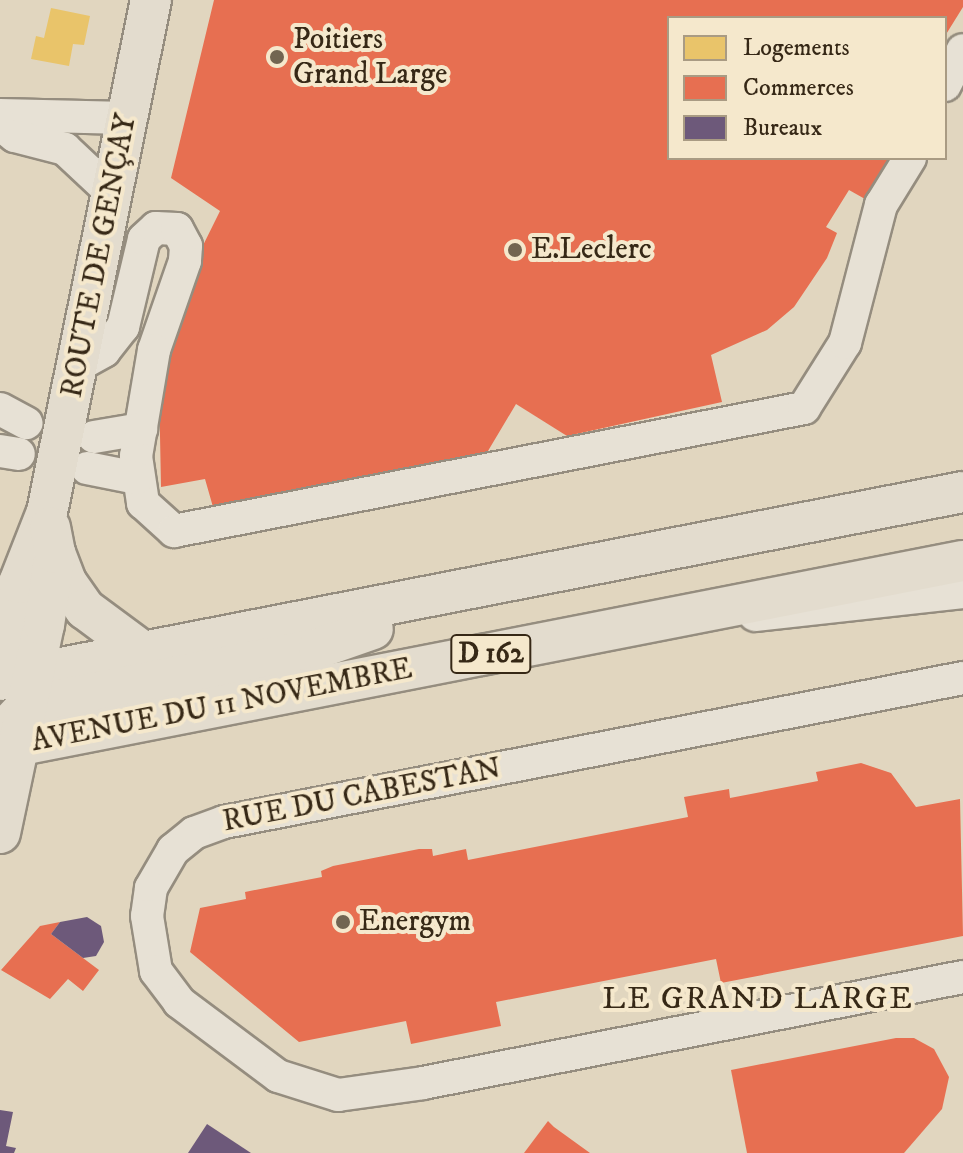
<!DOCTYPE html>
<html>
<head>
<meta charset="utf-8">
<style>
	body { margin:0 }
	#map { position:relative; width:963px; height:1153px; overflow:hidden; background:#e1d6bf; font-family:"IM FELL DW Pica",serif }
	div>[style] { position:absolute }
	.homes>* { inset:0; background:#e9c46a }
	.shops>* { inset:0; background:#e76f51 }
	.offices>* { inset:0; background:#6d597a }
	.roads { filter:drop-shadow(2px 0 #958d7f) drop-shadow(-2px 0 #958d7f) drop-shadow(0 2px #958d7f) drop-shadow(0 -2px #958d7f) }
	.minor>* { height:32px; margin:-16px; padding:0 16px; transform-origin:16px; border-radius:16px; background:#e7e1d5 }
	.major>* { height:40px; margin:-20px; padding:0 20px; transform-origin:20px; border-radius:20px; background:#e3dcce }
	.dots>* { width:22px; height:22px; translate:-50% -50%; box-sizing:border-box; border:4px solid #f5e8cc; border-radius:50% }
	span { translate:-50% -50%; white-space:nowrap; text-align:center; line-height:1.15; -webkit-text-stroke:8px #f5e8cc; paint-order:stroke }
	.shield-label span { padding:2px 6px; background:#f5e8cc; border:2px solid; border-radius:6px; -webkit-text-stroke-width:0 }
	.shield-label { font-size:28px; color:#362816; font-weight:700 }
	.poi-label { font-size:30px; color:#362816 }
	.left { translate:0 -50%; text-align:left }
	.street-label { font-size:30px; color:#362816 }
	.neighbourhood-label { font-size:32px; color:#362816; letter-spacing:2px }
	.legend { position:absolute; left:667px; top:16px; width:280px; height:144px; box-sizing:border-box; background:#f5e8cc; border:2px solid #a99b83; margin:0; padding:10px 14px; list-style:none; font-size:24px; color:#362816 }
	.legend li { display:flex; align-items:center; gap:16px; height:40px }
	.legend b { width:40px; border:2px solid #a99b83 }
</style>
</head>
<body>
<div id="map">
	<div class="homes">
		<div style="clip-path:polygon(51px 8px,90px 16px,84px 45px,73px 44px,69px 66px,31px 59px,36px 36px,44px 38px)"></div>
	</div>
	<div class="shops">
		<div style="clip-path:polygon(214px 0,963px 0,963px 7px,945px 36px,945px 18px,669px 18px,669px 158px,890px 158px,865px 199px,849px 190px,826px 227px,837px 233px,827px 258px,794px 307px,767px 330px,711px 355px,722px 402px,567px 436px,516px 404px,485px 456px,213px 507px,205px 479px,161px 487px,159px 385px,177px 298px,220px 211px,171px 178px)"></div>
		<div style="clip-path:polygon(861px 763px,891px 773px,916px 807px,960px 799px,963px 936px,721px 983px,716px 959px,496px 1002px,501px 1026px,411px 1044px,406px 1021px,299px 1042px,190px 952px,200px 908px,246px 899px,245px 892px,322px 877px,321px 871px,333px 866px,419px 849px,432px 849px,433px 856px,466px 849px,468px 860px,688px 817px,684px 797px,729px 789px,730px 798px,818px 781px,816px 772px)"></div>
		<div style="clip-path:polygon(60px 922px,51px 934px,99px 970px,83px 991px,68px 979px,50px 999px,1px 970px,40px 926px)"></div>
		<div style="clip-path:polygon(896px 1038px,914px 1038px,934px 1049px,949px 1077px,942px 1109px,904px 1153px,747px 1153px,731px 1070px)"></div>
		<div style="clip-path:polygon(548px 1121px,554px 1127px,590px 1153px,524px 1153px)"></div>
	</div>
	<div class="offices">
		<div style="clip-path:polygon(87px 917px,101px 926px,104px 942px,96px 956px,83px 958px,51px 934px,60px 922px)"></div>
		<div style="clip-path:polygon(0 1110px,13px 1112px,6px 1146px,16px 1148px,14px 1153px,0 1153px)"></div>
		<div style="clip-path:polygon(207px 1124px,251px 1153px,188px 1153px)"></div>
	</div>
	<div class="roads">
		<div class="minor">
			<div style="left:945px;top:85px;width:39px;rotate:-63deg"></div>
			<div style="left:0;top:115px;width:128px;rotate:1.3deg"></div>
			<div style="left:0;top:124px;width:19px;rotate:39deg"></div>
			<div style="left:15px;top:136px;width:52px;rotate:14.6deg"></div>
			<div style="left:65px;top:149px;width:66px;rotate:43.2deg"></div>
			<div style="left:77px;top:366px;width:31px;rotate:-29deg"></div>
			<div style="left:104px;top:351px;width:31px;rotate:-52deg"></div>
			<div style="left:123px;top:327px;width:90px;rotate:-76.6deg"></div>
			<div style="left:144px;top:239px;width:16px;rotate:-43deg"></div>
			<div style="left:156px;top:228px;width:21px;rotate:3deg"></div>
			<div style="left:177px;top:229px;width:19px;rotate:62deg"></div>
			<div style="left:186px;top:246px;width:15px;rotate:94deg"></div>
			<div style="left:185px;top:261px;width:94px;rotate:109.2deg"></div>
			<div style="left:154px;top:350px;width:108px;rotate:99.6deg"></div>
			<div style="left:136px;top:456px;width:48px;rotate:81.5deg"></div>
			<div style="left:143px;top:503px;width:42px;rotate:42.1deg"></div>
			<div style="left:174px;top:531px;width:642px;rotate:-11.05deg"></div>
			<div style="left:804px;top:408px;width:77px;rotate:-57.8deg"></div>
			<div style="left:845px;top:343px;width:143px;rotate:-75.4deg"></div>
			<div style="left:881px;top:205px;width:55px;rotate:-58.3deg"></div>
			<div style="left:0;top:409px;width:30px;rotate:28deg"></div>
			<div style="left:94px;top:437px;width:48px;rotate:-9.7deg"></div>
			<div style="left:0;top:451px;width:19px;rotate:9deg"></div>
			<div style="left:87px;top:468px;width:51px;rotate:11.3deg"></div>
			<div style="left:755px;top:615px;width:209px;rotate:-6.3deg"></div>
			<div style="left:963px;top:678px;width:753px;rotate:168.97deg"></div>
			<div style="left:224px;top:822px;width:32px;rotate:160deg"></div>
			<div style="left:194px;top:833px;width:27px;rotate:141deg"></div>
			<div style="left:173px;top:850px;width:44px;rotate:120.1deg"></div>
			<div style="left:151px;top:888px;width:28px;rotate:98deg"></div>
			<div style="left:147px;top:916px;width:56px;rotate:80.7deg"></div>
			<div style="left:156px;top:971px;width:39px;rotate:53deg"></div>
			<div style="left:179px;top:1002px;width:124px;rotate:36.8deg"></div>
			<div style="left:278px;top:1076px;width:63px;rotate:17.6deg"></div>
			<div style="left:338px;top:1095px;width:86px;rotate:-8deg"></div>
			<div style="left:423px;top:1083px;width:550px;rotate:-11.11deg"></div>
		</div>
		<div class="major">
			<div style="left:55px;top:553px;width:31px;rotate:69deg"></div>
			<div style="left:66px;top:582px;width:33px;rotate:55deg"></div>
			<div style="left:85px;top:609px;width:72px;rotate:36.6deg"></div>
			<div style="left:0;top:673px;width:92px;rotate:-78.1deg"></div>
			<div style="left:19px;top:583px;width:76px;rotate:-68.5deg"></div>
			<div style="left:47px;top:512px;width:522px;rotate:-78.52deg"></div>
			<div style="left:0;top:680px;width:981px;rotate:-11.05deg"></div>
			<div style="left:0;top:735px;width:40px;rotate:-47deg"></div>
			<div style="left:27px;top:706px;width:298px;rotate:-11.2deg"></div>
			<div style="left:319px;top:648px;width:57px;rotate:-19.4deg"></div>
			<div style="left:0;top:749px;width:981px;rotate:-11.05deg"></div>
			<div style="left:0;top:833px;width:213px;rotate:-78.1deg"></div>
			<div style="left:44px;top:625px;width:73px;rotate:-81.3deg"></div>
			<div style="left:55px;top:553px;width:26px;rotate:-101deg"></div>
		</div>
	</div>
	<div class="dots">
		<div style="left:277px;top:57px;background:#726551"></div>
		<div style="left:515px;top:250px;background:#726551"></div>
		<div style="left:343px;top:922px;background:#726551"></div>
	</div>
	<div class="shield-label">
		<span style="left:491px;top:654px">D 162</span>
	</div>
	<div class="poi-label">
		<span class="left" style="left:293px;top:57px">Poitiers<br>Grand Large</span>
		<span class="left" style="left:531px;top:250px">E.Leclerc</span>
		<span class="left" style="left:359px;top:922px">Energym</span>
	</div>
	<div class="street-label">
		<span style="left:100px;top:256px;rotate:-79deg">ROUTE DE GENÇAY</span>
		<span style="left:222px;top:706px;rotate:-11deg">AVENUE DU 11 NOVEMBRE</span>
		<span style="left:362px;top:796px;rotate:-11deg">RUE DU CABESTAN</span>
	</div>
	<div class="neighbourhood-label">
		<span style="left:758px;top:999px">LE GRAND LARGE</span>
	</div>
	<ul class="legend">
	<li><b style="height:22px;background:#e9c46a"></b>Logements</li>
	<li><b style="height:22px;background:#e76f51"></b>Commerces</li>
	<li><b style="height:22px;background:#6d597a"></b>Bureaux</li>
	</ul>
</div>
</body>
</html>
